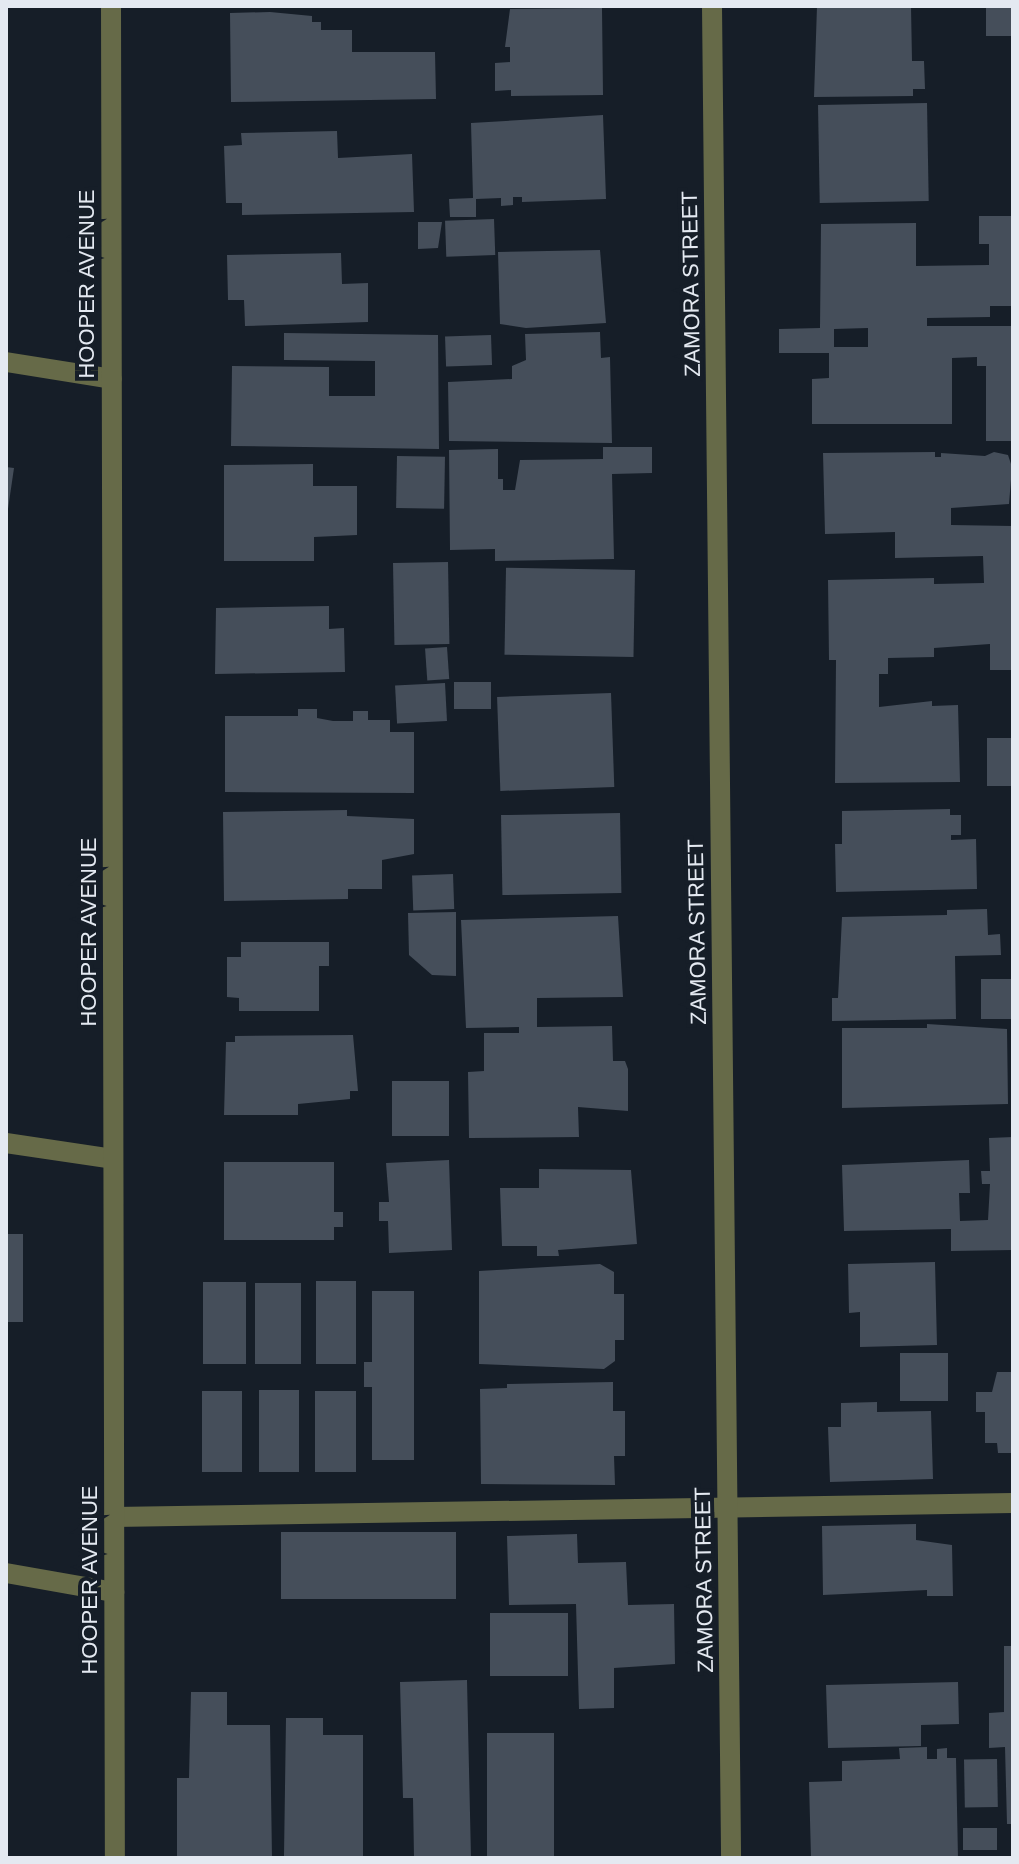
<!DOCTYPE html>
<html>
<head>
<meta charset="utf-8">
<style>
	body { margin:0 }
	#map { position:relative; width:1019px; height:1864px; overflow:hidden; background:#161e28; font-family:Helvetica,sans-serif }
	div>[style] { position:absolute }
	.building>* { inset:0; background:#454e5a; transform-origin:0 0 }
	.service>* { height:20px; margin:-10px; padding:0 10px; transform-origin:10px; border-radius:10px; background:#666a48 }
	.minor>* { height:20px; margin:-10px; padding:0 10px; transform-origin:10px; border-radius:10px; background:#666a48 }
	.tertiary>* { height:20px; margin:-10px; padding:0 10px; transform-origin:10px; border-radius:10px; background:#666a48 }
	span { translate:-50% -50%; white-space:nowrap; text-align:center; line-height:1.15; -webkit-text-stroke:8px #161e28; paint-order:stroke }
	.street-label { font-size:22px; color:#e4e9f1 }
	.frame { position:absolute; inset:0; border:8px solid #e4e9f1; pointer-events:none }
</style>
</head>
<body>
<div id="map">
	<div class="building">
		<div style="clip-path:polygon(817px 6px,911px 6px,912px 61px,924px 61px,925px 89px,913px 89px,913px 96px,814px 97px)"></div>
		<div style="left:986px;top:6px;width:27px;height:30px"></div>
		<div style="clip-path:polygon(602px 8px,603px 95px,511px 96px,511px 90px,495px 91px,495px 63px,510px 62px,510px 47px,505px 47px,510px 9px)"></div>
		<div style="clip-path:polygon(270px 12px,312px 16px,312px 22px,321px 22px,321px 30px,352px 30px,352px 52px,435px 52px,436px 99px,231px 102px,230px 13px)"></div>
		<div style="left:927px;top:103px;width:98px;height:109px;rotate:89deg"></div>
		<div style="clip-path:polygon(603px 115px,606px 199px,522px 202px,522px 197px,513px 197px,513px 205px,501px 206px,501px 198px,476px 199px,476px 217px,450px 217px,449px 199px,473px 198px,471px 123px)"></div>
		<div style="clip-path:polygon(337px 131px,338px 158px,412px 154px,414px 212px,242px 215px,242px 203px,226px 203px,224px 146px,242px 145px,241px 133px)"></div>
		<div style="clip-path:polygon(evenodd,979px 216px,1013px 216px,1013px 306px,990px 306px,990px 317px,927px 318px,927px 326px,1013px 326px,1013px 441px,986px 441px,986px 366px,977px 366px,977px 357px,952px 358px,952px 424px,812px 424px,812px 379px,829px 378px,829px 353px,779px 353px,779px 329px,820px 328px,821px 224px,916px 223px,916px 266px,989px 265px,989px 244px,979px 244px,979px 216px,868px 328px,868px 347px,834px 347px,834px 329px,868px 328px)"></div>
		<div style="left:494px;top:219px;width:36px;height:49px;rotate:88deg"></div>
		<div style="clip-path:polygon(418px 222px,442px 222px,438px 248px,418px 249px)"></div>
		<div style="clip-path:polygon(600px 250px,606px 323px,526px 328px,500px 324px,498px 252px)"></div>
		<div style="clip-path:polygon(341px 253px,342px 284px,368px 283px,368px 322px,245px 326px,244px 300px,228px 300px,227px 255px)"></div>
		<div style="clip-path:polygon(600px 332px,601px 358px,610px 357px,612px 443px,449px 441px,448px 382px,512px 379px,512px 366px,526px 360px,525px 334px)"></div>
		<div style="clip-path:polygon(284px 333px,438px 335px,439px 449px,231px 446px,232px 366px,329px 367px,329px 396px,375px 396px,375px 361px,284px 360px)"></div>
		<div style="left:491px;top:335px;width:30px;height:46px;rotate:88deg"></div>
		<div style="clip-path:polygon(603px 447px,652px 447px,652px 473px,612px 474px,614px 559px,495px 561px,495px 549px,450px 550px,449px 450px,498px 449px,498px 479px,503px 479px,503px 490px,515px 490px,520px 460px,603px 459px)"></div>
		<div style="clip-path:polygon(935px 452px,935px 457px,941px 457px,941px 453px,985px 456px,994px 452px,1008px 455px,1012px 467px,1009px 504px,951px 508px,951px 525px,1013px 526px,1013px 670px,990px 670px,990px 644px,934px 648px,934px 657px,888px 658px,888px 674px,879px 674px,879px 707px,932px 701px,932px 706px,958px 705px,960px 782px,835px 783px,836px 660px,829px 660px,828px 580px,934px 578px,934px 584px,984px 583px,983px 556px,895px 558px,895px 532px,825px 534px,823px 453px)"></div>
		<div style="left:397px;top:456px;width:48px;height:52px;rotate:1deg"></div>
		<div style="clip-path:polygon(313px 464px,313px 486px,357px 486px,357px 535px,314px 537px,314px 561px,224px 561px,224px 465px)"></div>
		<div style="clip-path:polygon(6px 467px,14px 468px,8px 509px,6px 509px)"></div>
		<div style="left:448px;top:562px;width:82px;height:55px;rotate:89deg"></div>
		<div style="left:635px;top:570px;width:87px;height:129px;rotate:91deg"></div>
		<div style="clip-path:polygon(329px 606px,329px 629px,344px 628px,345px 672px,215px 674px,216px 608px)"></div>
		<div style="left:447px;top:647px;width:32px;height:22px;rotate:86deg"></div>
		<div style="left:454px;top:682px;width:37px;height:27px"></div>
		<div style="left:445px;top:683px;width:38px;height:50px;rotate:87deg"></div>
		<div style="left:611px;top:693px;width:94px;height:114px;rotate:88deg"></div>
		<div style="clip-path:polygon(298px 709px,317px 709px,317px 718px,333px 721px,353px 721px,353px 711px,368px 711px,368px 720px,390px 720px,390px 732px,414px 732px,414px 793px,225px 792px,225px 716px,298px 716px)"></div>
		<div style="left:1013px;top:738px;width:48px;height:26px;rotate:90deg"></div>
		<div style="clip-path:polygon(950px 809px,950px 815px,961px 815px,961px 835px,951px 835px,951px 840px,976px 839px,977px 889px,836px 892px,835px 844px,842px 844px,842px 811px)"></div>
		<div style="clip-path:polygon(347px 810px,347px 816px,414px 819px,414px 854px,382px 860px,382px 889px,348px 889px,348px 899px,224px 901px,223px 812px)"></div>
		<div style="left:620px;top:813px;width:80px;height:119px;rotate:89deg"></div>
		<div style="left:453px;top:874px;width:35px;height:41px;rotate:88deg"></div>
		<div style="clip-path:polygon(987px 909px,988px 935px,1000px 934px,1001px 955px,955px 956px,956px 1019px,832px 1021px,832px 998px,838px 998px,842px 917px,947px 915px,947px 910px)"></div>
		<div style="clip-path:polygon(456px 912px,456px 976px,432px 975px,409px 955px,408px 913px)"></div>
		<div style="clip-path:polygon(618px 916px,623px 997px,537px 998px,537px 1027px,612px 1026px,613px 1061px,625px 1061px,628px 1069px,628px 1111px,578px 1107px,579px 1137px,469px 1138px,468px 1072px,484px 1071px,484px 1033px,519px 1033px,519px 1027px,466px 1028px,461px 920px)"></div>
		<div style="clip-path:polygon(241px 942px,329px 942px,329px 966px,319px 966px,319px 1011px,239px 1011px,239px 998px,227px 997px,227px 957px,241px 957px)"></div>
		<div style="left:1013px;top:979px;width:40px;height:32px;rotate:90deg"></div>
		<div style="clip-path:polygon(927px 1024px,1007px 1029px,1008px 1104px,842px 1108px,842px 1028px,927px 1028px)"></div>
		<div style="clip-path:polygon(353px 1035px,358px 1091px,350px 1091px,350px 1099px,298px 1104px,298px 1115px,224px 1115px,226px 1042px,235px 1042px,235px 1036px)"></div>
		<div style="left:392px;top:1081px;width:57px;height:55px"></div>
		<div style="clip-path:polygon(1013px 1137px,1013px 1250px,951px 1251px,951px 1229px,844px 1231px,842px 1165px,969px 1160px,970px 1193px,959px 1193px,960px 1221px,988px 1220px,990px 1184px,982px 1184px,981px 1171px,990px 1171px,989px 1138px)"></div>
		<div style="clip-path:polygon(449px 1160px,452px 1250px,389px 1253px,388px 1221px,379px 1221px,379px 1202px,389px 1202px,386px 1163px)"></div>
		<div style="clip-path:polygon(224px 1162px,334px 1162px,334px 1212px,343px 1212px,343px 1227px,334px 1227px,334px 1240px,224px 1240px)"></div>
		<div style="clip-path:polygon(539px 1169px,631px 1170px,637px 1244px,558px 1250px,559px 1256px,537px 1256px,537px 1246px,502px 1246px,500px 1188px,539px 1188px)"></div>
		<div style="left:6px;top:1234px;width:17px;height:88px"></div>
		<div style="clip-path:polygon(935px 1262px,937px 1345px,860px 1347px,860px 1312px,849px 1313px,848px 1264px)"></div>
		<div style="clip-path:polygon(600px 1264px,614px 1272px,614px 1294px,624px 1294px,624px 1340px,615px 1340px,615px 1361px,604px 1369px,479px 1364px,479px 1271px)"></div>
		<div style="left:316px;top:1281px;width:40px;height:83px"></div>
		<div style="left:203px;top:1282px;width:43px;height:82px"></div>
		<div style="left:255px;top:1283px;width:46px;height:81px"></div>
		<div style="clip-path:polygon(372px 1291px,414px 1291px,414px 1460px,372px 1460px,372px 1387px,364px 1387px,364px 1362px,372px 1362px)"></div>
		<div style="left:900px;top:1353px;width:48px;height:48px"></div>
		<div style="clip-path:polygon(997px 1372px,1013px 1372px,1013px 1453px,998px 1453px,997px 1443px,985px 1443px,985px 1412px,976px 1412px,976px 1392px,992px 1392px)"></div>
		<div style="clip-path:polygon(613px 1382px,613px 1411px,625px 1411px,625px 1456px,614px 1456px,615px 1485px,481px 1484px,480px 1389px,507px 1388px,507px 1384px)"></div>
		<div style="left:299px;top:1390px;width:82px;height:40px;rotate:90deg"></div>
		<div style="left:202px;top:1391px;width:40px;height:81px"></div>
		<div style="left:315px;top:1391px;width:41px;height:81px"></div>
		<div style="clip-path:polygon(877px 1402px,877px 1412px,931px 1411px,933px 1479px,830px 1482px,828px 1427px,841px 1427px,841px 1403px)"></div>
		<div style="clip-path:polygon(916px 1524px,916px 1540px,952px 1545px,953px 1596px,927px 1596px,927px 1590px,823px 1595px,822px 1526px)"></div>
		<div style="left:456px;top:1532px;width:67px;height:175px;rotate:90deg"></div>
		<div style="clip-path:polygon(577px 1534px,578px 1563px,626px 1562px,628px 1605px,674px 1604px,675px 1664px,614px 1668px,614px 1708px,579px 1709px,576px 1604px,509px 1605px,507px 1536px)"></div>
		<div style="left:568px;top:1613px;width:63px;height:78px;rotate:90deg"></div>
		<div style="clip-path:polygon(1004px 1646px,1013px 1646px,1013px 1824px,1007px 1824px,1005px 1747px,989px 1748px,989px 1713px,1004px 1712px)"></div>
		<div style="clip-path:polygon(467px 1680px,471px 1858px,414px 1858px,413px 1798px,403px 1798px,400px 1682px)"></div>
		<div style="clip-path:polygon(958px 1682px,959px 1724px,921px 1725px,921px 1746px,828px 1748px,826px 1685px)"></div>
		<div style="clip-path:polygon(191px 1692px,227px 1692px,227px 1725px,270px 1725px,272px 1858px,177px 1858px,177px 1778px,189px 1778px)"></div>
		<div style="clip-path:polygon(286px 1718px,323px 1718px,323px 1735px,363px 1735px,363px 1856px,284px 1856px)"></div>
		<div style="left:554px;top:1733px;width:125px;height:67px;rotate:90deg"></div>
		<div style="clip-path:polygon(927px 1747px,927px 1759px,937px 1759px,937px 1749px,947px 1748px,947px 1758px,956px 1758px,958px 1858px,811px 1858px,809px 1782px,842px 1781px,842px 1761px,900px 1759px,899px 1748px)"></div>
		<div style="left:997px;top:1759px;width:48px;height:33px;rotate:89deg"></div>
		<div style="left:963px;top:1828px;width:34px;height:22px"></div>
	</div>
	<div class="service">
		<div style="left:114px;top:1517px;width:899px;rotate:-0.89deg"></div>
		<div style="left:6px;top:1573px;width:110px;rotate:10deg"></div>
	</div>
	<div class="minor">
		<div style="left:712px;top:6px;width:1852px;rotate:89.41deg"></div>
		<div style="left:6px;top:362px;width:107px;rotate:9.1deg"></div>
		<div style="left:6px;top:1143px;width:108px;rotate:8.5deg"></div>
	</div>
	<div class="tertiary">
		<div style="left:111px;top:6px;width:1852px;rotate:89.88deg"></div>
	</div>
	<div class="street-label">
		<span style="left:87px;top:284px;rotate:-90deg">HOOPER AVENUE</span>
		<span style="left:691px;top:284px;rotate:-91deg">ZAMORA STREET</span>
		<span style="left:89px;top:932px;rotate:-90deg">HOOPER AVENUE</span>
		<span style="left:697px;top:932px;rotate:-91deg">ZAMORA STREET</span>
		<span style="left:90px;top:1580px;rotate:-90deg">HOOPER AVENUE</span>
		<span style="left:704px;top:1580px;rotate:-91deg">ZAMORA STREET</span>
	</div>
	<div class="frame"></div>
</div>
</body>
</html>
